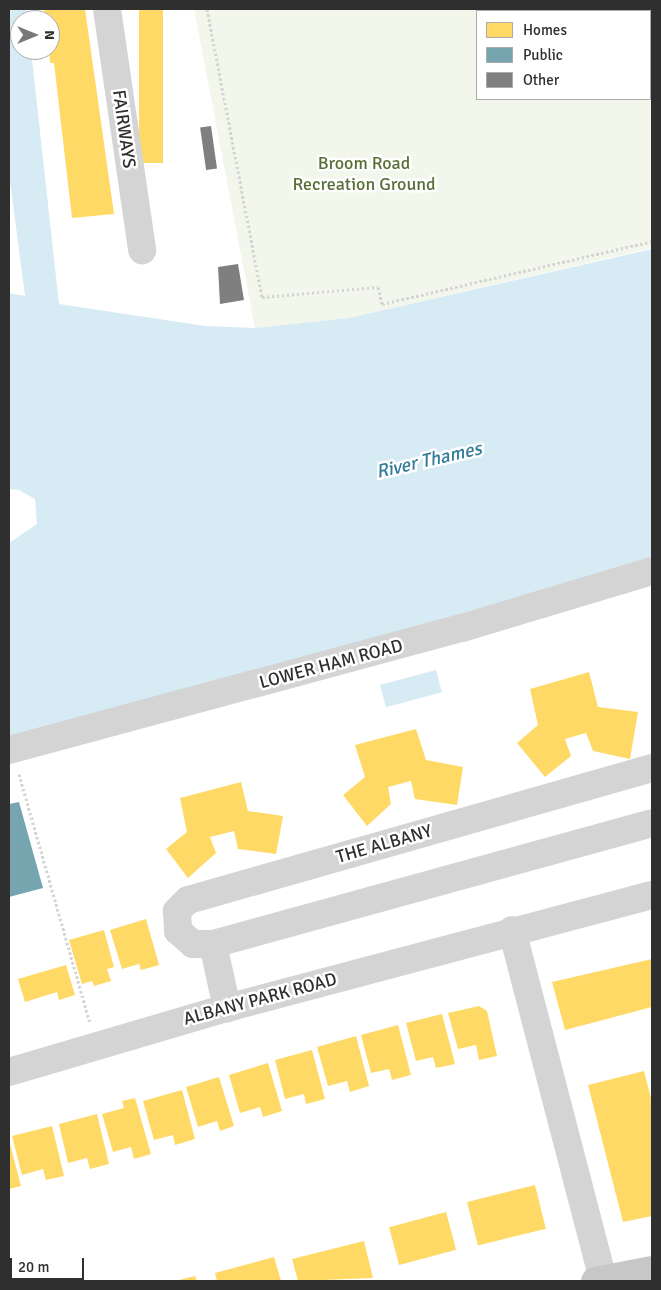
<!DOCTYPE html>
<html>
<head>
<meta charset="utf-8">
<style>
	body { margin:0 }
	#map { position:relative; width:661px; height:1290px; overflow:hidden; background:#fff; font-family:Signika,sans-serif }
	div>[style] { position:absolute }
	.green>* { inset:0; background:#f2f6eb }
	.water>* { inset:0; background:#d7ebf4; transform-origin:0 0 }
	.homes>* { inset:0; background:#ffd966; transform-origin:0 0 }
	.public>* { inset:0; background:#76a5af }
	.building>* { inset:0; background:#7f7f7f; transform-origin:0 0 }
	.path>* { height:3px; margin-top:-1.5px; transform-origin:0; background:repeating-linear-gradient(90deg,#d4d4d4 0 2.5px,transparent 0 5px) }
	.minor>* { height:28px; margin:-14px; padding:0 14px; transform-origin:14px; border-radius:14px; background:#d4d4d4 }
	.major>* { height:28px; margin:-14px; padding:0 14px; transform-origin:14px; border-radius:14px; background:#c7c7c7 }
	span { translate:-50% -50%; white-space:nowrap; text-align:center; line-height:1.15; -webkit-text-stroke:5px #fff; paint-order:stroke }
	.street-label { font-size:18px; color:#2f2f2f }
	.park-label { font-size:18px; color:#576f37 }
	.water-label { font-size:19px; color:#347d9a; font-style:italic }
	.frame { position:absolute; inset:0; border:10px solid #2f2f2f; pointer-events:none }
	.legend { position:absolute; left:476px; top:10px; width:175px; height:90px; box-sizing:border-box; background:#fff; border:1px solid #acacac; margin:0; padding:6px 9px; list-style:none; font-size:15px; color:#2f2f2f }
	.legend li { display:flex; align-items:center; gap:10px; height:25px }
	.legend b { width:25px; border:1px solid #acacac }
	.north { position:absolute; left:10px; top:10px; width:50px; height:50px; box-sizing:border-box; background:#fff; border:1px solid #acacac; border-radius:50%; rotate:90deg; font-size:14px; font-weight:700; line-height:20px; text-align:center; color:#2f2f2f }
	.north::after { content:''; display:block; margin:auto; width:18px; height:22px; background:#787878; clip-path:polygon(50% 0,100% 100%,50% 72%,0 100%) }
	.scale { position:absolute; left:10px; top:1258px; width:74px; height:22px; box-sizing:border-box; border:2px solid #2f2f2f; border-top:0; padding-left:6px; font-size:15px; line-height:18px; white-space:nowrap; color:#2f2f2f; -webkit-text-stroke:4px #fff; paint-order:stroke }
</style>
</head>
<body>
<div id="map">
	<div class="green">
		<div style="clip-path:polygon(evenodd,194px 9px,652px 9px,652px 248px,349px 318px,255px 328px,194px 9px,477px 11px,650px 11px,650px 99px,477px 99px,477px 11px)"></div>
	</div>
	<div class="water">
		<div style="clip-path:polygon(9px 9px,26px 9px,28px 20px,20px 20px,20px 50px,31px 50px,59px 304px,205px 326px,255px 328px,349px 318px,652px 249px,652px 558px,189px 693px,9px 736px,9px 543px,37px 524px,35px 499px,19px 490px,9px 489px,9px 293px,25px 296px,9px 173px)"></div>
		<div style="left:436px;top:670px;width:23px;height:58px;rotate:75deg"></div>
	</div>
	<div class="homes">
		<div style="clip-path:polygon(44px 9px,85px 9px,114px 214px,72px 218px,54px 63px,50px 63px,49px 50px,50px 20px,45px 20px)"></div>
		<div style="left:139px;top:9px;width:24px;height:154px"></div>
		<div style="clip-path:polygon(589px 672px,598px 707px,638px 712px,630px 759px,593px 751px,586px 733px,565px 739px,571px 756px,545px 777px,517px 743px,538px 725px,530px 689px)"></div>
		<div style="clip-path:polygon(416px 729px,426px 760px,463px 767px,457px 805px,415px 799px,411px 781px,388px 787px,391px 804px,367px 826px,343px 795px,365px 777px,355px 745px)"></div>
		<div style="clip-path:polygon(241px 782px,248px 811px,283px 816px,276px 854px,238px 849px,234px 831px,210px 837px,216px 853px,188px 878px,166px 849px,187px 832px,180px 798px)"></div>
		<div style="clip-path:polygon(146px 919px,159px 965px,141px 970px,139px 964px,122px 969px,110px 930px)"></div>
		<div style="clip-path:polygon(104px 930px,114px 967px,107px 969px,111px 981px,94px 986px,92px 981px,82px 984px,69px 940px)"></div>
		<div style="clip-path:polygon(652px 959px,652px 1007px,565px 1030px,552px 982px)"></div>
		<div style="clip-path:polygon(66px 965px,75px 995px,59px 1000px,57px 992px,25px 1002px,18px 979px)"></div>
		<div style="clip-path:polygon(479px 1006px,487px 1011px,497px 1056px,479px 1060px,476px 1045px,458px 1049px,448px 1013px)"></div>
		<div style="clip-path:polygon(442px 1014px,455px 1064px,436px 1068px,433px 1057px,416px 1061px,406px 1023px)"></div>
		<div style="clip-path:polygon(398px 1025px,411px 1075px,392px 1080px,389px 1069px,371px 1073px,361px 1035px)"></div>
		<div style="clip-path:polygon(356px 1036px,369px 1086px,350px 1092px,347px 1081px,328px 1086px,317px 1047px)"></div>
		<div style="clip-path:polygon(312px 1050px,325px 1099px,306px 1104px,304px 1094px,285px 1099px,275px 1060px)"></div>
		<div style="clip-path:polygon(268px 1063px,282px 1111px,263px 1117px,260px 1107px,240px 1113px,229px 1075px)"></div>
		<div style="clip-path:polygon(644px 1071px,652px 1102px,652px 1216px,623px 1222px,588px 1085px)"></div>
		<div style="clip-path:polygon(219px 1077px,234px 1126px,220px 1131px,217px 1121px,198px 1127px,186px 1087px)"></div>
		<div style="clip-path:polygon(182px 1090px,195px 1139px,175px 1145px,173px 1135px,154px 1140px,143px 1101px)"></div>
		<div style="clip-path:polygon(135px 1098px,151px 1154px,134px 1159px,131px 1147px,113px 1152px,102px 1114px,124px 1108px,122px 1101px)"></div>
		<div style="clip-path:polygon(97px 1114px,109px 1164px,90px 1169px,87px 1158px,68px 1163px,59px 1124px)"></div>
		<div style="clip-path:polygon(52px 1126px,64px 1176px,46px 1180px,43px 1169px,22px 1175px,12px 1136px)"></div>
		<div style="clip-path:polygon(9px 1140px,21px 1186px,9px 1189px)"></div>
		<div style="left:535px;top:1185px;width:45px;height:70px;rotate:76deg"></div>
		<div style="left:446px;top:1212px;width:39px;height:59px;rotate:75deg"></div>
		<div style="clip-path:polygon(364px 1241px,373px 1278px,298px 1281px,292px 1259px)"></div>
		<div style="clip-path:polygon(274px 1257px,281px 1281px,217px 1281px,215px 1273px)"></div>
		<div style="clip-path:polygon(195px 1276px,197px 1281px,175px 1281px)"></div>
	</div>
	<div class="public">
		<div style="clip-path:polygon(19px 802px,43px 888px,9px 897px,9px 804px)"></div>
	</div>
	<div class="building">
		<div style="left:211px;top:126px;width:43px;height:11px;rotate:82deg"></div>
		<div style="clip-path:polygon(238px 264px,244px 300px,220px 304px,218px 267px)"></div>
	</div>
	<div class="path">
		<div style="left:207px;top:9px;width:293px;rotate:79.2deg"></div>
		<div style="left:262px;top:297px;width:116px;rotate:-4.9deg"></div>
		<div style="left:378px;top:287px;width:17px;rotate:77deg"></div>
		<div style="left:382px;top:304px;width:277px;rotate:-13.1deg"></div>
		<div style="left:652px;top:96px;width:5px;rotate:90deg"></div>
		<div style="left:19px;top:774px;width:259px;rotate:74.1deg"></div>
	</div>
	<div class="minor">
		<div style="left:107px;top:9px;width:244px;rotate:81.7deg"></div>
		<div style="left:9px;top:750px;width:469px;rotate:-15.1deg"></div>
		<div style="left:462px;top:628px;width:198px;rotate:-16.7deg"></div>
		<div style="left:652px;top:768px;width:482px;rotate:164.1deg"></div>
		<div style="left:188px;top:900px;width:16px;rotate:135deg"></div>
		<div style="left:177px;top:911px;width:20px;rotate:87deg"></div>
		<div style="left:178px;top:931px;width:20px;rotate:41deg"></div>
		<div style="left:193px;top:944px;width:20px"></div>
		<div style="left:213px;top:944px;width:455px;rotate:-15.4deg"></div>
		<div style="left:512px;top:930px;width:361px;rotate:75.4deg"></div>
		<div style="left:213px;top:944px;width:66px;rotate:77.7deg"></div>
		<div style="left:9px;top:1072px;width:227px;rotate:-16.4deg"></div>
		<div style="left:227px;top:1008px;width:440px;rotate:-14.9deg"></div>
	</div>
	<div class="major">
		<div style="left:595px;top:1281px;width:58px;rotate:-10.9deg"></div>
	</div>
	<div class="street-label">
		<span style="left:124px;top:129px;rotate:82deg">FAIRWAYS</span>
		<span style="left:331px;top:664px;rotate:-15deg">LOWER HAM ROAD</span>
		<span style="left:384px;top:844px;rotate:-16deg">THE ALBANY</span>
		<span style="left:260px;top:999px;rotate:-15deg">ALBANY PARK ROAD</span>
	</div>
	<div class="park-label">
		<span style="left:364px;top:174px">Broom Road<br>Recreation Ground</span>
	</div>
	<div class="water-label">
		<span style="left:429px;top:461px;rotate:-13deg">River Thames</span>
	</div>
	<div class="frame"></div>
	<ul class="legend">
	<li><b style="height:14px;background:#ffd966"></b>Homes</li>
	<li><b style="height:14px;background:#76a5af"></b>Public</li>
	<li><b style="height:14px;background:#7f7f7f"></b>Other</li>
	</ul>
	<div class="north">N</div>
	<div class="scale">20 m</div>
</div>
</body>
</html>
